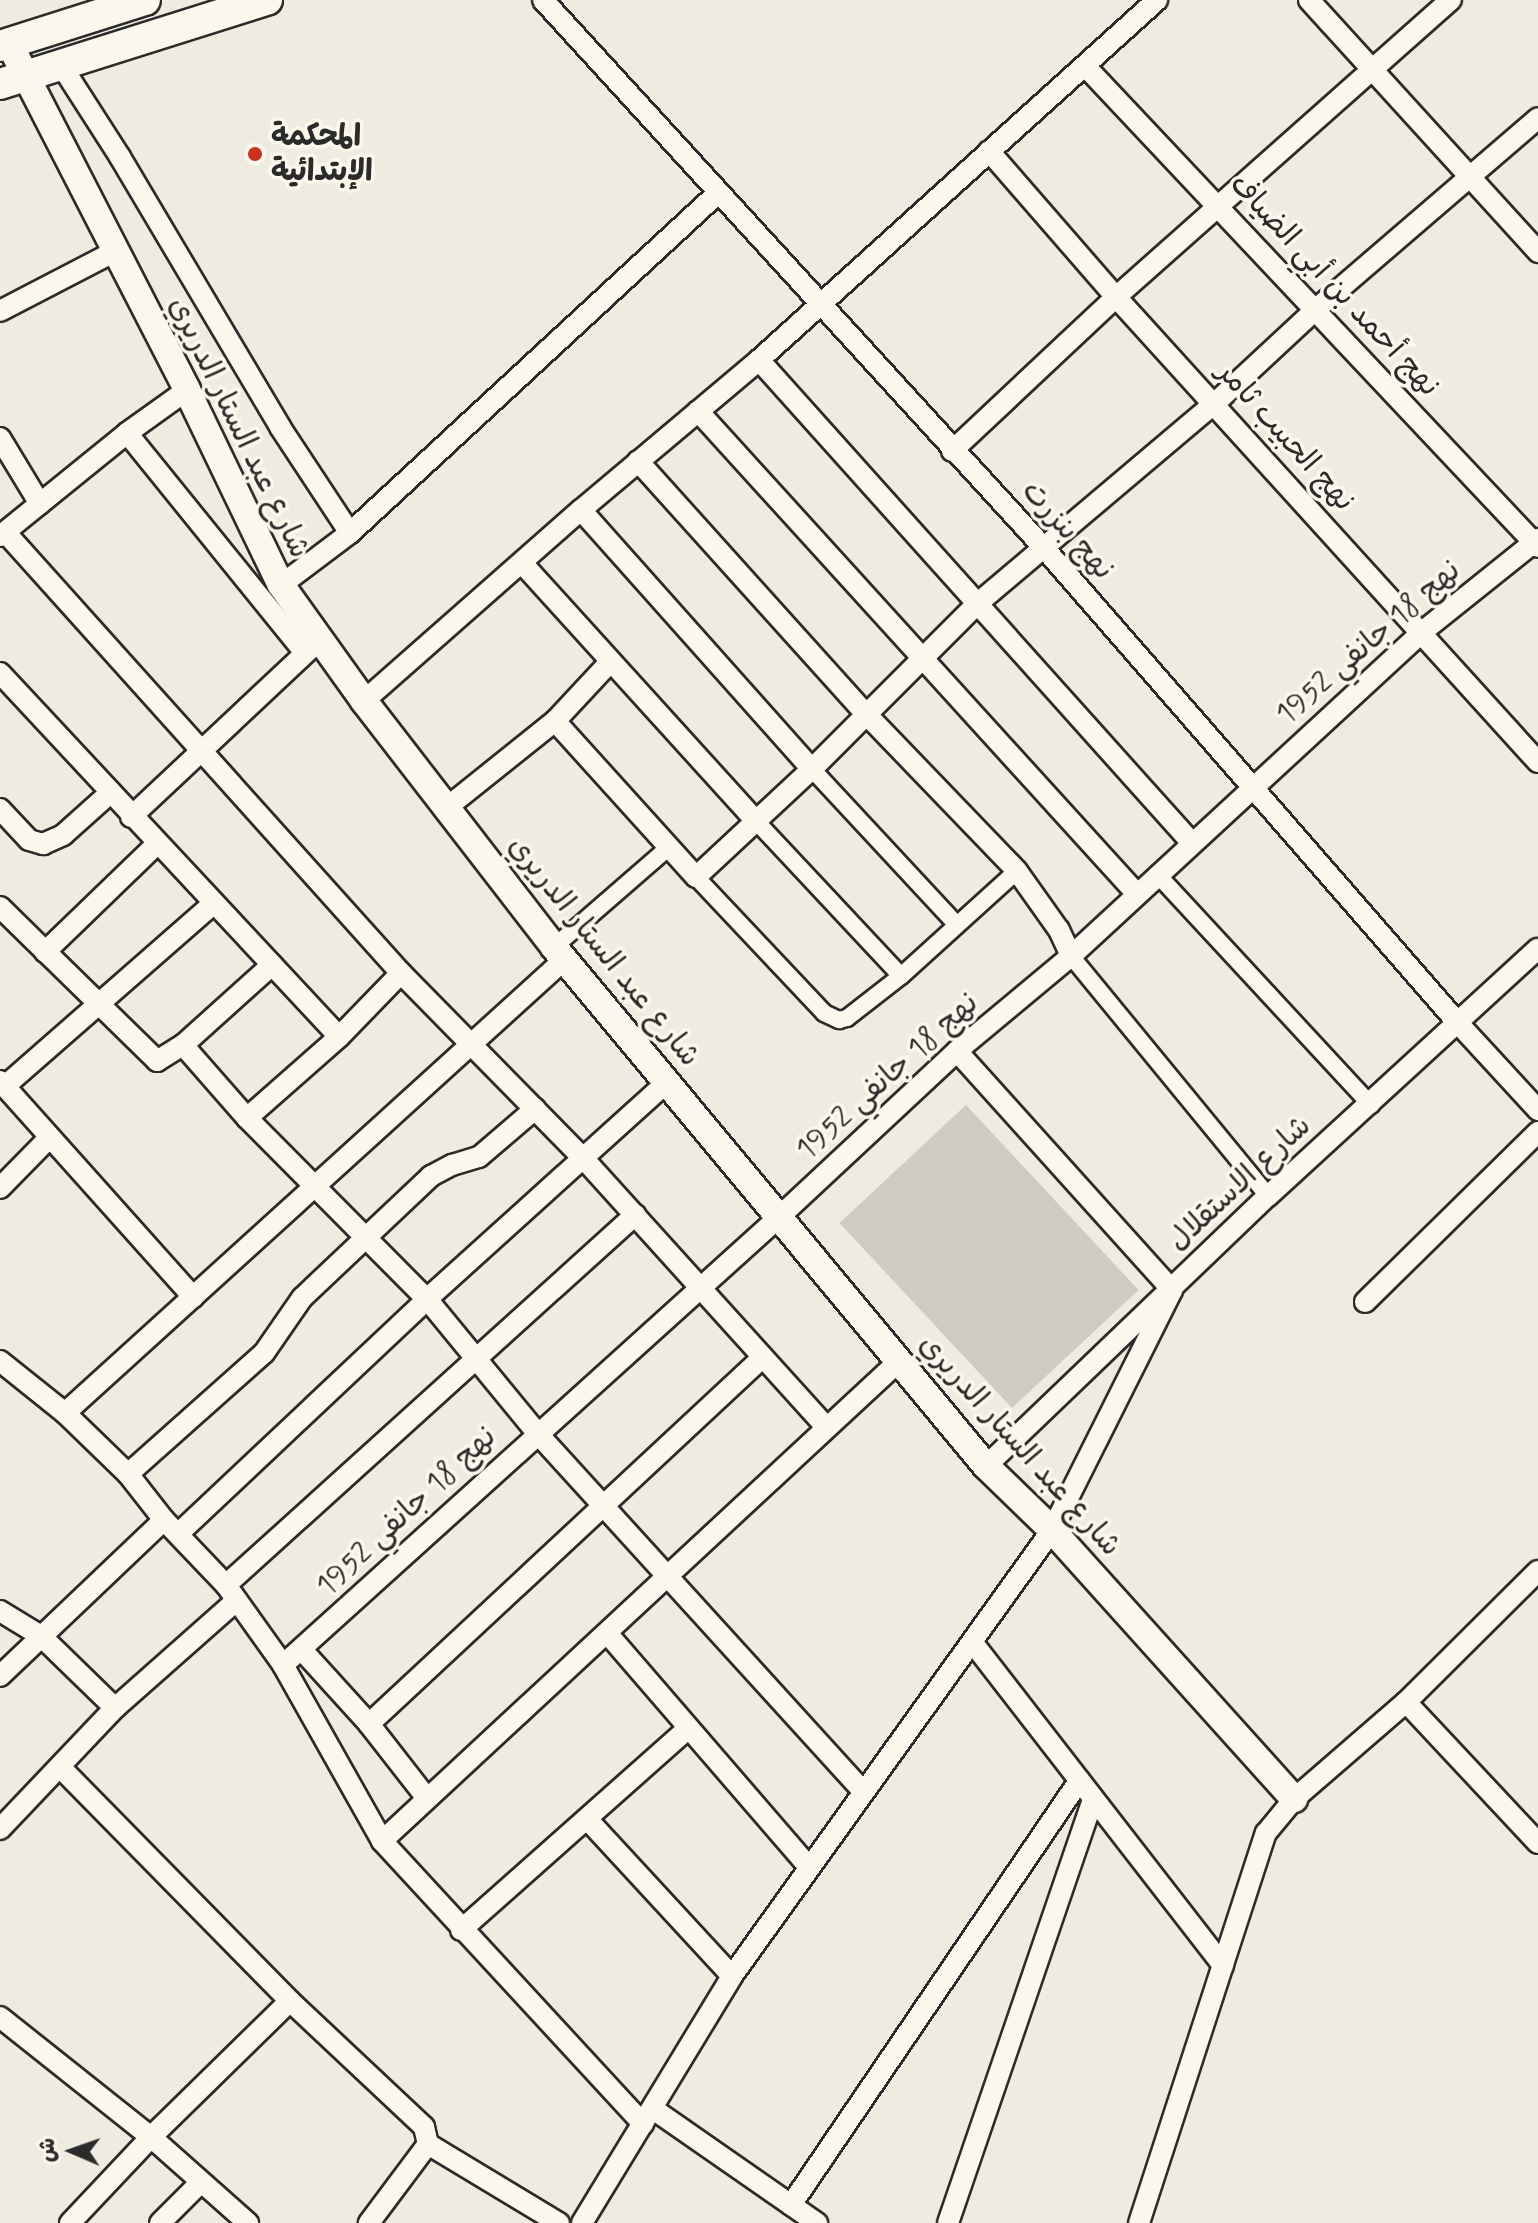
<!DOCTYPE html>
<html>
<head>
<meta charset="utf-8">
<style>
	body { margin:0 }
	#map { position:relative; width:1538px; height:2223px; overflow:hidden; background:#eeebe0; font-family:Mynerve,"Playpen Sans Arabic",sans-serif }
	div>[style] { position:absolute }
	.green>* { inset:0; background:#cecbc2; transform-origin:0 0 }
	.roads { filter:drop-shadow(2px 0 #2b2b2b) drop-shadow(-2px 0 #2b2b2b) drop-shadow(0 2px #2b2b2b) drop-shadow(0 -2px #2b2b2b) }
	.pedestrian>* { height:16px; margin:-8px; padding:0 8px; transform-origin:8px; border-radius:8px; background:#fbf7ec }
	.minor>* { height:20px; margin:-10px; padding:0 10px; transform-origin:10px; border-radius:10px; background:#fbf7ec }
	.tertiary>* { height:26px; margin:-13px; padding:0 13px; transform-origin:13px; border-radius:13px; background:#fbf7ec }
	.secondary>* { height:30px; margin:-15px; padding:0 15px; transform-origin:15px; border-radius:15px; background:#fbf7ec }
	.dots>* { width:22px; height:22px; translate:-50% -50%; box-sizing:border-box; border:4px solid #fbf7ec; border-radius:50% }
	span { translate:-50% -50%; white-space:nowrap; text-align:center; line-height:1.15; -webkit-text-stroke:7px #fbf7ec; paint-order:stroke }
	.poi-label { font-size:30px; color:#2b2b2b; font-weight:700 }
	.left { translate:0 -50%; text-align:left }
	.street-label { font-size:30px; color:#2b2b2b }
	.north { position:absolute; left:32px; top:2111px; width:80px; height:80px; -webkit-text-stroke:6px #fbf7ec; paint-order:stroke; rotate:272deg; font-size:22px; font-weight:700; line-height:32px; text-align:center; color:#2b2b2b }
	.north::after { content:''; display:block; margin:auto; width:28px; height:36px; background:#2b2b2b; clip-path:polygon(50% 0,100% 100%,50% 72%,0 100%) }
</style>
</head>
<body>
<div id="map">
	<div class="green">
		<div style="left:966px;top:1105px;width:253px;height:173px;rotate:47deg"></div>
	</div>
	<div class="roads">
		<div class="pedestrian">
			<div style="left:812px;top:769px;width:213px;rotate:47.1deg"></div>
			<div style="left:756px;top:821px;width:212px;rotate:46.9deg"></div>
			<div style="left:1157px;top:874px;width:315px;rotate:47.2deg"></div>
			<div style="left:696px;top:877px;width:187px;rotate:46.7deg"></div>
			<div style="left:824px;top:1013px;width:17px;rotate:25deg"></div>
			<div style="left:839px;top:1020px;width:8px;rotate:-14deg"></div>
			<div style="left:847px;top:1018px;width:68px;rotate:-37.9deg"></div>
			<div style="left:901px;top:976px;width:156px;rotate:-42.2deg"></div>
			<div style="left:554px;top:947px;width:151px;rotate:-41deg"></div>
			<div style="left:1071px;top:956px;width:310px;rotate:50.6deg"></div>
		</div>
		<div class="minor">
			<div style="left:543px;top:0;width:744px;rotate:47.56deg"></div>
			<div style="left:1045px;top:549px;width:627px;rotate:48.94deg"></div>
			<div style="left:1457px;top:1022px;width:120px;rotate:47.4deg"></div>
			<div style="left:1309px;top:0;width:341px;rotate:47.7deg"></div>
			<div style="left:61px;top:65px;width:109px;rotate:57.3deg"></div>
			<div style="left:120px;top:157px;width:314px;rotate:59.3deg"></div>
			<div style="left:280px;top:427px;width:127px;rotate:56.6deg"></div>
			<div style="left:1086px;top:67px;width:659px;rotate:46.72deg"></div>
			<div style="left:989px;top:151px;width:194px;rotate:49deg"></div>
			<div style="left:1116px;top:297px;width:628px;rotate:47.78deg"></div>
			<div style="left:0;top:311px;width:128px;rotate:-27.4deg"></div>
			<div style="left:759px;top:360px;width:647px;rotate:48.13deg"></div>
			<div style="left:698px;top:411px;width:651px;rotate:47.74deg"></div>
			<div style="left:127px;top:433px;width:283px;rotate:51deg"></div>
			<div style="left:0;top:438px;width:77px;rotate:58.8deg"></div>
			<div style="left:952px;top:451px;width:225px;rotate:-43.2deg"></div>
			<div style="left:1116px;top:297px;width:448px;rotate:-41.6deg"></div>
			<div style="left:638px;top:461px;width:342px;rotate:48deg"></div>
			<div style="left:867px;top:715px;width:216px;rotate:46.1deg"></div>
			<div style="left:1017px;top:871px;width:72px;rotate:54.6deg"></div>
			<div style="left:1059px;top:930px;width:29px;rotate:65deg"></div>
			<div style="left:581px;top:510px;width:347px;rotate:48.3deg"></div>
			<div style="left:5px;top:532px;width:593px;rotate:48.08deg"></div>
			<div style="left:401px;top:973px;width:261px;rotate:45.5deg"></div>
			<div style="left:584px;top:1159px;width:361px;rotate:47.9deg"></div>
			<div style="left:0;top:536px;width:164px;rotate:-39deg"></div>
			<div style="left:127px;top:433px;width:74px;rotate:-35.6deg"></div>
			<div style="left:522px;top:563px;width:348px;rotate:47.8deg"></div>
			<div style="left:281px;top:585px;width:86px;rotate:-37deg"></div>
			<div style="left:350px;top:533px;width:502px;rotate:-42.74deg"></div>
			<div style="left:0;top:673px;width:497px;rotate:47deg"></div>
			<div style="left:364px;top:701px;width:289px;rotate:-41.4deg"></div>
			<div style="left:581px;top:510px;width:233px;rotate:-40.1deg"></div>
			<div style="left:759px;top:360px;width:537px;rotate:-42.13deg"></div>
			<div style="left:555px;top:721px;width:210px;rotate:47.9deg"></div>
			<div style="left:696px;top:877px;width:158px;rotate:-43deg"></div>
			<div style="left:812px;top:769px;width:233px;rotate:-45deg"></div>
			<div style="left:977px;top:604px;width:310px;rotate:-40.2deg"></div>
			<div style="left:1214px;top:404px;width:138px;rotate:-42.9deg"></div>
			<div style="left:1315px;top:310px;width:294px;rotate:-40.7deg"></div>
			<div style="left:0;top:809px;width:42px;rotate:46.9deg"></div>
			<div style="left:29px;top:840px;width:15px;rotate:16deg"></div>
			<div style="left:43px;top:844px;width:22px;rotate:-24deg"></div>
			<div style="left:63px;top:835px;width:63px;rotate:-41.8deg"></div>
			<div style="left:445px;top:809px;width:141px;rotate:-38.7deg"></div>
			<div style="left:555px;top:721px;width:79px;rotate:-47deg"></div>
			<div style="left:131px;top:817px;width:251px;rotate:-43.2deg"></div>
			<div style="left:0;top:907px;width:220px;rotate:44.4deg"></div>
			<div style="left:157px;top:1061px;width:31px;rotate:-32deg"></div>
			<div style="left:183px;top:1045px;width:120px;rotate:-42deg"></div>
			<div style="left:45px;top:952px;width:156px;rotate:-44deg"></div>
			<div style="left:183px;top:1045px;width:97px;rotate:48.8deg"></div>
			<div style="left:247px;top:1118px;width:255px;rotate:45.2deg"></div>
			<div style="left:427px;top:1299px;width:173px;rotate:50.6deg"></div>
			<div style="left:537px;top:1433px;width:484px;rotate:47.7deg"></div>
			<div style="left:0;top:1081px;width:290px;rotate:48.2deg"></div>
			<div style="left:5px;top:1086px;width:278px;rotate:-41.2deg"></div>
			<div style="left:247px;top:1118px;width:123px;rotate:-41.4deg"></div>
			<div style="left:339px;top:1037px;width:89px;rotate:-45.9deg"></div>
			<div style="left:0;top:1188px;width:70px;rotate:-45.6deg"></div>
			<div style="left:1365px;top:1302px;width:243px;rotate:-44.5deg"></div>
			<div style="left:0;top:1361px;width:83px;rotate:38.7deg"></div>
			<div style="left:65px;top:1413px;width:88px;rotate:44.1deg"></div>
			<div style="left:128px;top:1474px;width:58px;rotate:52deg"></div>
			<div style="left:164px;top:1520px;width:90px;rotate:46.4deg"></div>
			<div style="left:226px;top:1585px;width:98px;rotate:54.5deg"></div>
			<div style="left:283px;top:1665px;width:202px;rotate:60.6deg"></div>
			<div style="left:382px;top:1841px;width:385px;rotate:47.3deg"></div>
			<div style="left:65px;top:1413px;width:675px;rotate:-42.24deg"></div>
			<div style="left:986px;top:1466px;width:390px;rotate:-43.8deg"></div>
			<div style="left:1268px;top:1196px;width:366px;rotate:-42.5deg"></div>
			<div style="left:128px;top:1474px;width:182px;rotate:-41.7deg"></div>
			<div style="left:264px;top:1353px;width:67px;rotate:-55.4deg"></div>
			<div style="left:302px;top:1298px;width:178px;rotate:-43.4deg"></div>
			<div style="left:431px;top:1176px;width:24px;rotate:-28deg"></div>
			<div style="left:452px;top:1165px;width:28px;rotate:-17deg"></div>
			<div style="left:479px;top:1157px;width:74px;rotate:-40.6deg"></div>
			<div style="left:178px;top:1534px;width:342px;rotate:-43.3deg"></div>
			<div style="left:427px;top:1299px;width:325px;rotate:-42.1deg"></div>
			<div style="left:226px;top:1585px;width:552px;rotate:-42.13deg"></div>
			<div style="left:0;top:1611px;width:48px;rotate:31.4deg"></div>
			<div style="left:41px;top:1636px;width:103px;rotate:44.2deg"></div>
			<div style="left:607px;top:1633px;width:309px;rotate:49.2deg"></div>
			<div style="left:973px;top:1643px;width:408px;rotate:52.2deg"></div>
			<div style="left:302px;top:1650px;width:100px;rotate:47.8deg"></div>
			<div style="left:369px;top:1724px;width:93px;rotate:52deg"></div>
			<div style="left:283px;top:1665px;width:667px;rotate:-42.08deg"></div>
			<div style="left:778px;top:1218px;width:245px;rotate:-43deg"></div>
			<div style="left:957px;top:1051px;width:148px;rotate:-39.8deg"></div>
			<div style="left:1071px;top:956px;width:478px;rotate:-42.7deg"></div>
			<div style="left:1422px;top:632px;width:149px;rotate:-38.7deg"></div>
			<div style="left:0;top:1676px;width:226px;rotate:-43.6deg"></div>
			<div style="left:1406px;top:1702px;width:186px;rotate:-44.8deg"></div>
			<div style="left:369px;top:1724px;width:538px;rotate:-42.97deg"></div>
			<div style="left:60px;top:1767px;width:328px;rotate:45.5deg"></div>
			<div style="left:290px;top:2001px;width:184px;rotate:43.2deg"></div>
			<div style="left:424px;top:2127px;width:17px;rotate:77deg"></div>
			<div style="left:428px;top:2144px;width:99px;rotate:126.8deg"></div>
			<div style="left:588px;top:1820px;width:212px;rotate:47.3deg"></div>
			<div style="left:0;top:1829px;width:167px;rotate:-46.5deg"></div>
			<div style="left:115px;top:1708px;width:162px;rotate:-41.5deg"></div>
			<div style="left:382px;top:1841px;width:705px;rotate:-42.87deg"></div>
			<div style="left:461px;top:1930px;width:302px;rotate:-41.6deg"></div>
			<div style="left:0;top:2017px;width:193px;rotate:38.5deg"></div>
			<div style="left:151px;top:2137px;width:130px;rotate:41.6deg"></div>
			<div style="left:653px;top:2109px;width:200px;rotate:34.8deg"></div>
			<div style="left:428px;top:2144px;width:153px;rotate:31.1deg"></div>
			<div style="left:791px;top:2205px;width:513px;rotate:-55.81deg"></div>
			<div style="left:70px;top:2223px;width:118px;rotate:-46.7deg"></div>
			<div style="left:151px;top:2137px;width:194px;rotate:-44.4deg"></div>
			<div style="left:160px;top:2223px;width:58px;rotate:-45deg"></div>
			<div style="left:582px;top:2223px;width:289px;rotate:-58.7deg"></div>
			<div style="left:732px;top:1976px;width:549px;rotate:-54.34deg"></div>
			<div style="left:1052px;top:1530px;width:268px;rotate:-63.4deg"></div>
			<div style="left:1172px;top:1290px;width:321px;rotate:-132deg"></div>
			<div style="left:948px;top:2223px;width:448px;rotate:-71.1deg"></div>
			<div style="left:1139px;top:2223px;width:410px;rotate:-72deg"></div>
			<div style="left:1266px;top:1833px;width:44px;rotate:-50.5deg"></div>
			<div style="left:1294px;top:1799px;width:148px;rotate:-40.9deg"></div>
			<div style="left:1406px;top:1702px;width:193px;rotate:46.9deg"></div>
		</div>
		<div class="tertiary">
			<div style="left:9px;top:43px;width:390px;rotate:62.8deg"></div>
			<div style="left:187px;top:390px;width:216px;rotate:64.3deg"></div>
			<div style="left:281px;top:585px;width:143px;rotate:54.4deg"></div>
			<div style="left:364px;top:701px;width:311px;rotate:52.3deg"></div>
			<div style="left:554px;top:947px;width:675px;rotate:50.23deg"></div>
			<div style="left:986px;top:1466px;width:92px;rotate:44.1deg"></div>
			<div style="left:1052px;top:1530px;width:362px;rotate:48deg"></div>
		</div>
		<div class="secondary">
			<div style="left:0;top:46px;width:152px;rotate:-17.6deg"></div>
			<div style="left:0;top:84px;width:280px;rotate:-17.5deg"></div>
		</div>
	</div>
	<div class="dots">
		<div style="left:255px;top:154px;background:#c8321e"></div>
	</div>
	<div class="poi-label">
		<span class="left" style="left:271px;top:154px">المحكمة<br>الإبتدائية</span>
	</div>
	<div class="street-label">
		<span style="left:1334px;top:286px;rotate:47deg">نهج أحمد بن أبي الضياف</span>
		<span style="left:238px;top:428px;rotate:64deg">شارع عبد الستار الدريري</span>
		<span style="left:1285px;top:437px;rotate:48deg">نهج الحبيب ثامر</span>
		<span style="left:1067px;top:531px;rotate:48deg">نهج بنزرت</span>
		<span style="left:1369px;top:643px;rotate:-41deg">نهج 18 جانفي 1952</span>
		<span style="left:603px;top:952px;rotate:51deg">شارع عبد الستار الدريري</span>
		<span style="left:888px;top:1077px;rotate:-42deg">نهج 18 جانفي 1952</span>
		<span style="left:1240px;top:1184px;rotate:-43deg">شارع الاستقلال</span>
		<span style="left:1019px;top:1446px;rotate:48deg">شارع عبد الستار الدريري</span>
		<span style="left:407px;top:1512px;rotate:-43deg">نهج 18 جانفي 1952</span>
	</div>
	<div class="north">ش</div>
</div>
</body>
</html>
